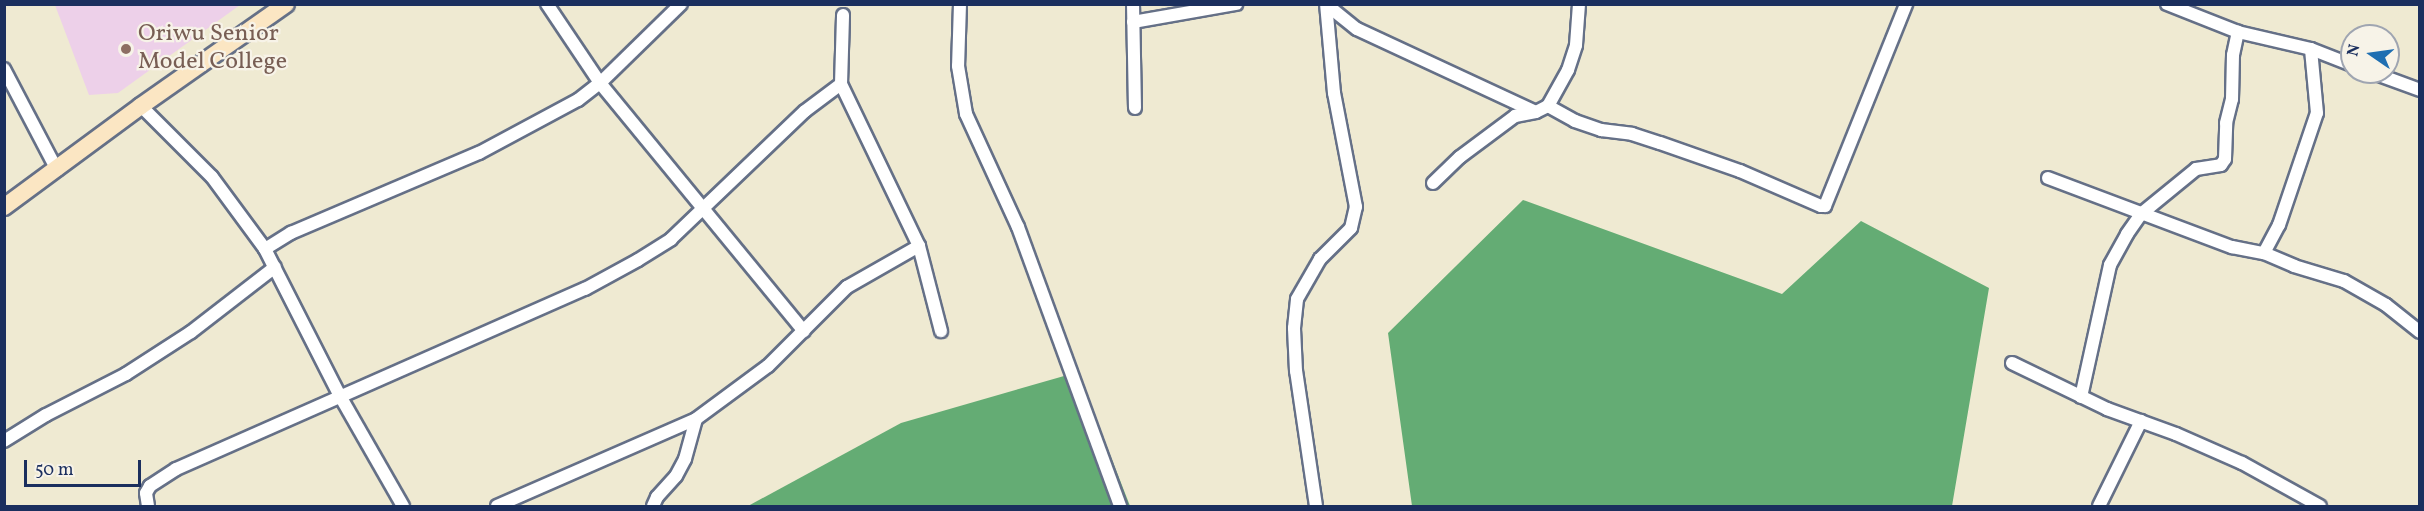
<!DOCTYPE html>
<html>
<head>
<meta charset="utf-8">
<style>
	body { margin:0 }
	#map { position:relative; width:2424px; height:511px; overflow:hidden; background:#efead2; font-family:Vollkorn,serif }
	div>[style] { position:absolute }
	.built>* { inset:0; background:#edd0e9 }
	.forest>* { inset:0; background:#64ac74 }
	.roads { filter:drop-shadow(2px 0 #657087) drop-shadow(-2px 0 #657087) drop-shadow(0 2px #657087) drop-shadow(0 -2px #657087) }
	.street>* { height:12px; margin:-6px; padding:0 6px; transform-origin:6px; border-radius:6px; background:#fff }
	.secondary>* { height:16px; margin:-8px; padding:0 8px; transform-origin:8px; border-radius:8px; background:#fbe6c3 }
	.dots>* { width:16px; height:16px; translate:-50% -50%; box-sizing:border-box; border:3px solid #f7f3e8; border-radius:50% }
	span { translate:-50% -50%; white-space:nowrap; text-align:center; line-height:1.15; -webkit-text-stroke:4.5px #f7f3e8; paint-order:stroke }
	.education-label { font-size:24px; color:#785e54 }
	.left { translate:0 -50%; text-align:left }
	.frame { position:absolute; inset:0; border:6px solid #1b2f5e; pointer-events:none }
	.north { position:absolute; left:2340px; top:24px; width:60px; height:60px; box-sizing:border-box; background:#f7f3e8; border:2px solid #9fa5b1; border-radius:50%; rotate:283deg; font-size:16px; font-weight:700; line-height:24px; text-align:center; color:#1b2f5e }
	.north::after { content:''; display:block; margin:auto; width:21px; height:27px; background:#1f6fb2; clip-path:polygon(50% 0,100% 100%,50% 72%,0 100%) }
	.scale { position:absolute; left:24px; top:460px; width:117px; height:27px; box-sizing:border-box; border:3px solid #1b2f5e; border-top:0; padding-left:8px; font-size:18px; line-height:21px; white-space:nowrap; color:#1b2f5e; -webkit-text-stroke:4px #f7f3e8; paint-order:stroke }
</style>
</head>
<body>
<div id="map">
	<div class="built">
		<div style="clip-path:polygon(55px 5px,240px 5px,118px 93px,89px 95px)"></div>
	</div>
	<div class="forest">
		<div style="clip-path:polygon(1523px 200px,1782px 294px,1861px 221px,1989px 288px,1952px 506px,1412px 506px,1388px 333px)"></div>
		<div style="clip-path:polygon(1078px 372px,1130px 506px,748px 506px,901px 423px)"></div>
	</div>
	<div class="roads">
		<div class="street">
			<div style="left:547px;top:4px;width:95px;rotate:56.1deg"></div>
			<div style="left:600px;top:83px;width:321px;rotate:50.6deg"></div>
			<div style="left:960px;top:4px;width:62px;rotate:91.8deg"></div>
			<div style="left:958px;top:66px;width:49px;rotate:80.5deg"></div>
			<div style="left:966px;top:114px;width:124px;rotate:65.3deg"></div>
			<div style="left:1018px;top:227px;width:297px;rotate:69.9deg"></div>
			<div style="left:1133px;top:4px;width:104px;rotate:88.9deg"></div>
			<div style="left:2167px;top:4px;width:76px;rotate:21.5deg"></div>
			<div style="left:2238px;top:32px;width:75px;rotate:13.1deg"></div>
			<div style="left:2311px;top:49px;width:44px;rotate:21.3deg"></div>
			<div style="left:1327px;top:5px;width:38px;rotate:39deg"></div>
			<div style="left:1357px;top:29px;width:197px;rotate:24.9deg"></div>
			<div style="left:1133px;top:22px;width:105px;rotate:-9.9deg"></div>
			<div style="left:4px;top:69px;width:114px;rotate:62.3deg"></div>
			<div style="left:2371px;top:72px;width:52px;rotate:20.2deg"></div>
			<div style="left:141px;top:106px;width:100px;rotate:45deg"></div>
			<div style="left:212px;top:177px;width:89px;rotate:53.6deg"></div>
			<div style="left:265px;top:249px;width:165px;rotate:63deg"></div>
			<div style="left:340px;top:396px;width:127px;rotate:60.2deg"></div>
			<div style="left:1548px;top:106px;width:31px;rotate:29deg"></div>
			<div style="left:1575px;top:121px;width:28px;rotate:19deg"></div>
			<div style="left:1601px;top:130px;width:31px;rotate:7deg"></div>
			<div style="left:1632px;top:134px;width:29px;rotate:18deg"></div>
			<div style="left:1660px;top:143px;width:85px;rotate:19.3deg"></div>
			<div style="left:1740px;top:171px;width:88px;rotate:23.4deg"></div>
			<div style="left:1821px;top:206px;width:4px"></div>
			<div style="left:1825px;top:206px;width:218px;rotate:-68.1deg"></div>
			<div style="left:2048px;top:178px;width:197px;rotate:20.6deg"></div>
			<div style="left:2232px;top:247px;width:33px;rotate:11deg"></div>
			<div style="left:2264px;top:253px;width:33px;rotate:23deg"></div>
			<div style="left:2294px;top:266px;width:52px;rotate:16.7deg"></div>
			<div style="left:2344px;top:281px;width:48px;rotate:29.7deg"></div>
			<div style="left:2386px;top:305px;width:43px;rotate:38.5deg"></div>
			<div style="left:1433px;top:183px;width:37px;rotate:-44deg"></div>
			<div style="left:1460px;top:157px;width:69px;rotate:-36.7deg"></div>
			<div style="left:1515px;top:116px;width:21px;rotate:-11deg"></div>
			<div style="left:1536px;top:112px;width:13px;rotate:-27deg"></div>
			<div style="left:1548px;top:106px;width:41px;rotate:-60.9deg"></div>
			<div style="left:1568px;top:70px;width:26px;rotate:-72deg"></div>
			<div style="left:1576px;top:45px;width:41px;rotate:-85.8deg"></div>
			<div style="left:919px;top:246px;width:88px;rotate:75.5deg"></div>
			<div style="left:265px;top:249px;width:31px;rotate:-32deg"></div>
			<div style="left:291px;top:233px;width:204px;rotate:-23.1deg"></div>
			<div style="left:479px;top:153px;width:112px;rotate:-28.2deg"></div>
			<div style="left:578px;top:100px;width:28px;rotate:-38deg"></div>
			<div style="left:600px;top:83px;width:113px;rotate:-44.3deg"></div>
			<div style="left:2264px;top:253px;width:32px;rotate:-62deg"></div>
			<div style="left:2279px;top:225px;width:118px;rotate:-71.3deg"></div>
			<div style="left:2317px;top:113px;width:64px;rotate:-95.4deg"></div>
			<div style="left:2012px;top:363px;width:106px;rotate:25.8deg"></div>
			<div style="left:2107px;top:409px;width:73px;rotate:19.9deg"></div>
			<div style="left:2176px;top:434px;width:72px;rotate:23.7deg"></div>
			<div style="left:2242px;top:463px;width:89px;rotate:28.9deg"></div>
			<div style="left:2081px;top:397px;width:135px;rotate:-77.6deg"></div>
			<div style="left:2110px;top:265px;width:35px;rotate:-61deg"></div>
			<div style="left:2127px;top:234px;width:24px;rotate:-55deg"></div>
			<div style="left:2141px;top:214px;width:71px;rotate:-39.3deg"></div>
			<div style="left:2196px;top:169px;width:25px;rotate:-9deg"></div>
			<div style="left:2221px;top:165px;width:7px;rotate:-56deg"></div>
			<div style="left:2225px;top:159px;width:36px;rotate:-88deg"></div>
			<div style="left:2226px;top:123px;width:25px;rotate:-76deg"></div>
			<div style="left:2232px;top:99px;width:44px;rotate:-88.7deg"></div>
			<div style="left:2233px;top:55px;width:24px;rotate:-78deg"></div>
			<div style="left:4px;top:441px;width:49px;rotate:-31.8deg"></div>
			<div style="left:46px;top:415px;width:90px;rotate:-27.1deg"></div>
			<div style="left:126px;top:374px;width:77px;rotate:-32.9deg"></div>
			<div style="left:191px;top:332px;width:106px;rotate:-37.7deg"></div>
			<div style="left:148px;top:506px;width:13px;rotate:-99deg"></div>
			<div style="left:146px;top:493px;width:8px;rotate:-60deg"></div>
			<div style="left:150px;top:486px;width:31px;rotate:-33deg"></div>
			<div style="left:176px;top:469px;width:447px;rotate:-23.8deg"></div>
			<div style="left:585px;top:289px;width:60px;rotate:-28.7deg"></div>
			<div style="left:638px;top:260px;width:39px;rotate:-32deg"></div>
			<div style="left:671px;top:239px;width:185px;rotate:-43.7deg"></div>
			<div style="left:805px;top:111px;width:45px;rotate:-36.9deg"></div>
			<div style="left:497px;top:506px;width:217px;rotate:-23.6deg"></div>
			<div style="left:696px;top:419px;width:89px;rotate:-36.4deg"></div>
			<div style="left:768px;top:366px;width:112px;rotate:-45deg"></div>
			<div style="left:847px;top:287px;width:83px;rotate:-29.7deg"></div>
			<div style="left:919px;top:246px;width:180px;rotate:-115.7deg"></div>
			<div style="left:841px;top:84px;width:69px;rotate:-88.3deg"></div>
			<div style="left:653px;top:506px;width:10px;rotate:-66deg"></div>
			<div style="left:657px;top:497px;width:28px;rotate:-48deg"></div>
			<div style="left:676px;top:476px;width:19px;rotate:-62deg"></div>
			<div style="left:685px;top:459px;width:41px;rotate:-74.6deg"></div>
			<div style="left:1316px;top:506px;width:136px;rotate:-98.4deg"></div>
			<div style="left:1296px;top:371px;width:43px;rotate:-92.7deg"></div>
			<div style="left:1294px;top:328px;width:29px;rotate:-84deg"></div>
			<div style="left:1297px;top:299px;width:46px;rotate:-60.1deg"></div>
			<div style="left:1320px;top:259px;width:44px;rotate:-45deg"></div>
			<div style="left:1351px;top:228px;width:22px;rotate:-77deg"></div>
			<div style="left:1356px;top:207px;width:116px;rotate:-100.9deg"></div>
			<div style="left:1334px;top:93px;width:89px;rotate:-95.1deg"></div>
			<div style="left:2099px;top:506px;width:95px;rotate:-63.7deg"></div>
		</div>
		<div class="secondary">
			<div style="left:4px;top:207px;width:170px;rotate:-36.4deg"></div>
			<div style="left:141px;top:106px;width:177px;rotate:-35.1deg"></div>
		</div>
	</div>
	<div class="dots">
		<div style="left:126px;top:49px;background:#8d6e63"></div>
	</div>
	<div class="education-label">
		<span class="left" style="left:138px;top:49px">Oriwu Senior<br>Model College</span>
	</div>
	<div class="frame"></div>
	<div class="north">N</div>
	<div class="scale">50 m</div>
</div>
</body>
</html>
